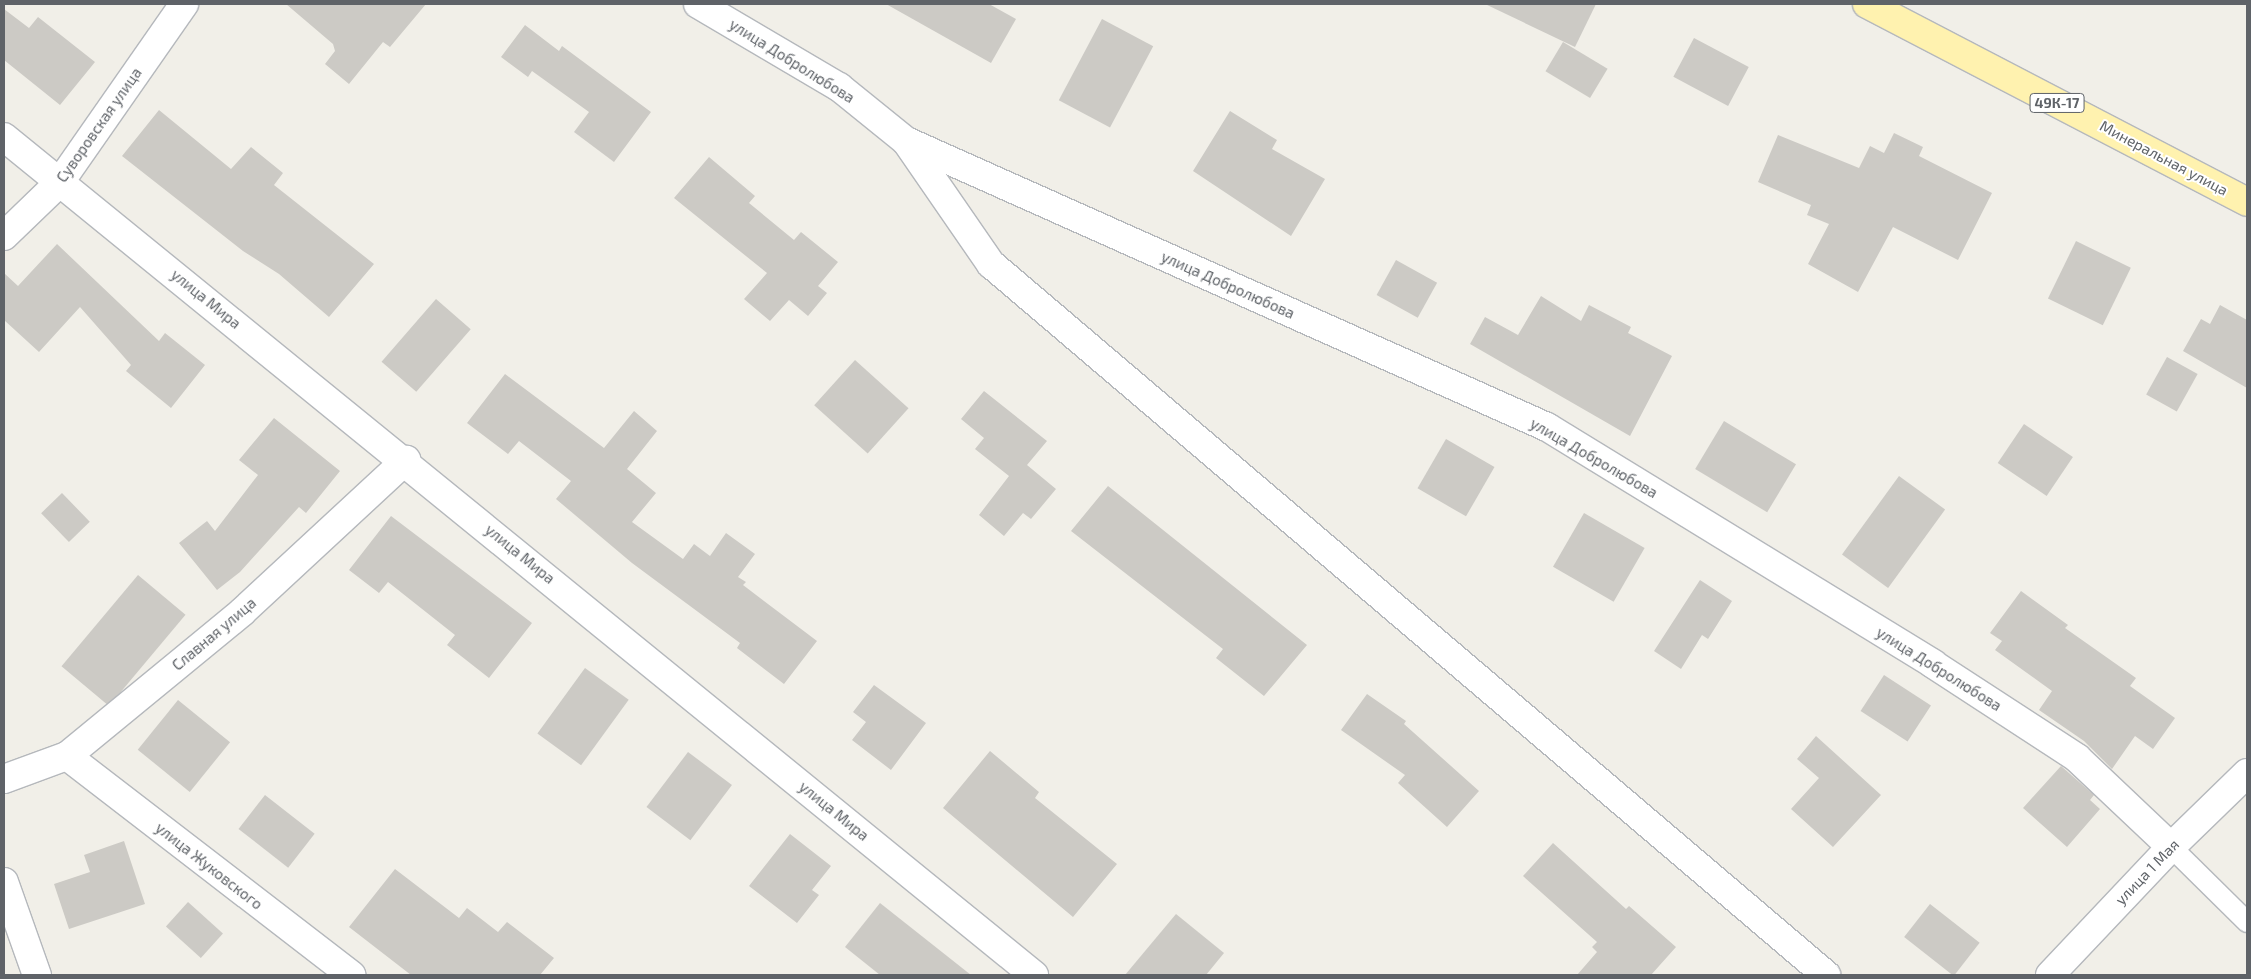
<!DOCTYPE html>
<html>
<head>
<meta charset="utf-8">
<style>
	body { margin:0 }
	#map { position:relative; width:2251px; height:979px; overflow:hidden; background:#f1efe8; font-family:"Exo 2",sans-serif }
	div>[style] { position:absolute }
	.building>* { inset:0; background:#cccac5; transform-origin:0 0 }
	.roads { filter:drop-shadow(1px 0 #b5b8bc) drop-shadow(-1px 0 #b5b8bc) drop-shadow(0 1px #b5b8bc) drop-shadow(0 -1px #b5b8bc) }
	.service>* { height:20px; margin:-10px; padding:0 10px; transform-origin:10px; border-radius:10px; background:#fff }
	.minor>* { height:28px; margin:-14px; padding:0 14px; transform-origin:14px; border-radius:14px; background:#fff }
	.secondary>* { height:28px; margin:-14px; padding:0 14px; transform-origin:14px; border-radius:14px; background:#fff }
	.primary>* { height:28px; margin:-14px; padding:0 14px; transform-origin:14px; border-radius:14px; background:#fff2af }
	span { translate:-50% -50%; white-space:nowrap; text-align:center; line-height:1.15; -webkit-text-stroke:4px #fff; paint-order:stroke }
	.shield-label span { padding:1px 4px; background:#fff; border:1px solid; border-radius:4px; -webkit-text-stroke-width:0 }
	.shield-label { font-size:14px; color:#5f6368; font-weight:700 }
	.street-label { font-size:15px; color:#5f6368 }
	.frame { position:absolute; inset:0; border:5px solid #5f6368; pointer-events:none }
</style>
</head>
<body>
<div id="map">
	<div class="building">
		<div style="clip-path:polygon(286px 4px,426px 4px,390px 47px,383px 42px,349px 84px,325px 64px,335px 51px,333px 44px)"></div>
		<div style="clip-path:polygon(886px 4px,989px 4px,1016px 19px,991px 63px)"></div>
		<div style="clip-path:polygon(1485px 4px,1596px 4px,1575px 47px)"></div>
		<div style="clip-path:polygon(4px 9px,29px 28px,38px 17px,95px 62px,60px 105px,4px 60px)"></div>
		<div style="left:1102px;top:19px;width:58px;height:92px;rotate:28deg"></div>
		<div style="clip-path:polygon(525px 25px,559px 51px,562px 46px,651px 112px,614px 162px,574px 132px,589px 112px,532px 71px,528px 77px,501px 57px)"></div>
		<div style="left:1694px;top:38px;width:62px;height:44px;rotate:28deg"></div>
		<div style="left:1563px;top:42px;width:52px;height:34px;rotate:31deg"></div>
		<div style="clip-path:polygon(159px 110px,231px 169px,251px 147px,283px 173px,274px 185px,374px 264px,329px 317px,279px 274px,243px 251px,122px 156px)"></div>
		<div style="clip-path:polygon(1230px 111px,1277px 140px,1272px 149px,1325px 179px,1291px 236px,1193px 171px)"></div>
		<div style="clip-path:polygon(1894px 133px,1923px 147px,1919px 156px,1992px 193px,1958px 260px,1893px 227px,1858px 292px,1808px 264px,1829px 224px,1807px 215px,1811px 205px,1758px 182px,1778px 135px,1859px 168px,1870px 146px,1884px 153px)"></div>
		<div style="clip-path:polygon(709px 157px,755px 196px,749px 203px,794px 240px,801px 232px,838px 262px,818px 286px,827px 293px,808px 316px,789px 300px,770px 321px,744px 299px,767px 273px,674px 198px)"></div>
		<div style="left:2076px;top:241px;width:61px;height:64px;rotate:26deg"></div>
		<div style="clip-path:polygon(57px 244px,159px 341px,165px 333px,205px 365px,171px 408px,126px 371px,131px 365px,80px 307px,39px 352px,4px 320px,4px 273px,18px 286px)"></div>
		<div style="left:1396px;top:260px;width:47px;height:40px;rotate:29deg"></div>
		<div style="clip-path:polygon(1541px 296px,1581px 321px,1589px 305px,1631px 327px,1628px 333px,1672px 356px,1630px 436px,1470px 344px,1485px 317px,1518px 335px)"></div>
		<div style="left:436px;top:299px;width:46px;height:83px;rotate:41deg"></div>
		<div style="clip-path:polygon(2220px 305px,2247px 320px,2247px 388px,2183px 351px,2201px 319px,2210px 324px)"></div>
		<div style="left:2167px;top:357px;width:35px;height:43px;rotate:29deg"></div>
		<div style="left:855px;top:360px;width:72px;height:61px;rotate:42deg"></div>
		<div style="clip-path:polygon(505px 374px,604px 448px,634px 411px,657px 431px,627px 469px,656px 493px,632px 522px,683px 559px,694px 544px,710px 556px,726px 533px,755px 554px,738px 577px,746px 582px,743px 585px,817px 641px,784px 684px,737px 648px,740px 643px,632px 563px,556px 499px,571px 481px,519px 441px,508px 454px,467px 423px)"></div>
		<div style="clip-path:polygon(984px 391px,1047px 441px,1027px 465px,1056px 489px,1031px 519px,1023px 513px,1004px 536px,979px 515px,1009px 476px,975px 449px,984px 438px,961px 419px)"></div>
		<div style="clip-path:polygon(274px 418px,340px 471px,306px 513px,299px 507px,240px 572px,217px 590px,179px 543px,207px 521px,215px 531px,258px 475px,239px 460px)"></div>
		<div style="left:1724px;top:421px;width:84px;height:56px;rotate:31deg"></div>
		<div style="left:2024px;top:424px;width:59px;height:47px;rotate:34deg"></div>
		<div style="left:1446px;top:439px;width:56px;height:57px;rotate:30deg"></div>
		<div style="left:1899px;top:476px;width:57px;height:97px;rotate:36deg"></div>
		<div style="clip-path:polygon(1108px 486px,1307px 645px,1264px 696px,1216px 658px,1223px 649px,1071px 531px)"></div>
		<div style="left:62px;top:493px;width:40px;height:29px;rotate:46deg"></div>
		<div style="left:1584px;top:513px;width:70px;height:62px;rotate:30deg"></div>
		<div style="clip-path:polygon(391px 516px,532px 623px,489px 678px,447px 645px,455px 635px,388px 582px,379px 593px,349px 570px)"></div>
		<div style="left:138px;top:575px;width:62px;height:119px;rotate:40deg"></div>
		<div style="clip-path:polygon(1700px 580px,1732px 601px,1708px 639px,1702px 635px,1681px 669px,1654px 651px)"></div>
		<div style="clip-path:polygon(2021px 591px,2068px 625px,2065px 628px,2136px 678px,2130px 686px,2175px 718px,2153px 749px,2135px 736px,2112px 769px,2084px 741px,2039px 710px,2052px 691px,1995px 650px,2002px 641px,1990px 633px)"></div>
		<div style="left:585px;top:668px;width:54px;height:81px;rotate:36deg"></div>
		<div style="left:1884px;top:675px;width:56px;height:43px;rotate:33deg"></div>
		<div style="clip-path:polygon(874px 685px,926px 723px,891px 770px,852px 740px,866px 722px,853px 712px)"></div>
		<div style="clip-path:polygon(1367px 694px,1406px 721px,1404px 724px,1479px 791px,1447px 827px,1398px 783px,1405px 775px,1341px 730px)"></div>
		<div style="left:178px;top:700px;width:67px;height:64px;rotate:39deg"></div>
		<div style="clip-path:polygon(1816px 736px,1881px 795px,1833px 847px,1791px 809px,1819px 778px,1797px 759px)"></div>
		<div style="clip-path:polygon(990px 751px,1039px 792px,1035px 798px,1117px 864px,1073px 917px,943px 808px)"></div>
		<div style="left:688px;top:752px;width:55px;height:69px;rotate:37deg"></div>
		<div style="clip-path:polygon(2061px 766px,2094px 795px,2090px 800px,2100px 809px,2067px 847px,2023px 808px)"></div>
		<div style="left:265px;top:795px;width:63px;height:43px;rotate:38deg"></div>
		<div style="clip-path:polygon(790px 834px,831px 866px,812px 890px,819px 895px,797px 923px,749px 886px)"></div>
		<div style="clip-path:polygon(124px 841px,145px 904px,69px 929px,54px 884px,90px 872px,84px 855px)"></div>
		<div style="clip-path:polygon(1553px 843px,1626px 909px,1629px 906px,1676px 947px,1651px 975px,1577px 975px,1597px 952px,1592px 947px,1597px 942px,1523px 876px)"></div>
		<div style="clip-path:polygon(395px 869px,459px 918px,467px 908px,498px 932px,507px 922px,554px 958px,540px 975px,411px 975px,349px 927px)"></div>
		<div style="left:188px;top:902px;width:47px;height:33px;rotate:42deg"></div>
		<div style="clip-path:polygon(880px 903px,971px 975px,880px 975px,845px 947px)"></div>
		<div style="left:1930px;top:904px;width:63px;height:42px;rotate:38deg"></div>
		<div style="clip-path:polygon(1176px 914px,1224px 953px,1206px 975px,1125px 975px)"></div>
	</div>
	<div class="roads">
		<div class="service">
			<div style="left:2171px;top:847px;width:107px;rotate:44.6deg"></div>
		</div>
		<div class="minor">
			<div style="left:698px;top:4px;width:164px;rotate:30.5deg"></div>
			<div style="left:839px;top:87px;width:86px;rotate:38.9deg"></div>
			<div style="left:906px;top:141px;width:702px;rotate:24.05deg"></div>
			<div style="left:1547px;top:427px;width:453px;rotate:31.5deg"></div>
			<div style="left:1933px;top:664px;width:172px;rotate:33.1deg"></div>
			<div style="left:2077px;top:758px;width:129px;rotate:43.4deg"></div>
			<div style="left:4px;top:137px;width:1328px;rotate:39.13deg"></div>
			<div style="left:906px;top:141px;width:150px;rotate:55.4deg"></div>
			<div style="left:991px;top:264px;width:1097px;rotate:40.41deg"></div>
			<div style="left:4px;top:236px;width:78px;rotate:-44deg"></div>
			<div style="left:60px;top:182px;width:217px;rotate:-55.1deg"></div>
			<div style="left:67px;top:756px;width:359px;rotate:37.6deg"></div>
			<div style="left:4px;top:779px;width:67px;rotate:-20.1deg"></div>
			<div style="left:67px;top:756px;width:227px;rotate:-39.4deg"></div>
			<div style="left:242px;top:612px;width:224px;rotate:-42.8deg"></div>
			<div style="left:4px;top:882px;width:99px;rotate:70.5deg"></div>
		</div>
		<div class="secondary">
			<div style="left:2050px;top:975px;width:176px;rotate:-46.6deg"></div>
			<div style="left:2171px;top:847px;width:106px;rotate:-44.2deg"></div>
		</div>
		<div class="primary">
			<div style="left:1867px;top:4px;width:428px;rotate:27.5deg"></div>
		</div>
	</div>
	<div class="shield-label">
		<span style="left:2057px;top:103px">49К-17</span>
	</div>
	<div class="street-label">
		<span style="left:792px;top:61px;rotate:32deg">улица Добролюбова</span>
		<span style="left:99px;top:125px;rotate:-55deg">Суворовская улица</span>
		<span style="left:2164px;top:158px;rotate:28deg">Минеральная улица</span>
		<span style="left:1228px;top:285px;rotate:24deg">улица Добролюбова</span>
		<span style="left:206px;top:299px;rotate:39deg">улица Мира</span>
		<span style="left:1594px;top:458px;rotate:30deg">улица Добролюбова</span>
		<span style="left:520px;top:554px;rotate:39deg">улица Мира</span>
		<span style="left:214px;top:634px;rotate:-40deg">Славная улица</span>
		<span style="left:1939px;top:669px;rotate:32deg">улица Добролюбова</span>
		<span style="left:834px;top:811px;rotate:39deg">улица Мира</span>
		<span style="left:209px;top:866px;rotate:38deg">улица Жуковского</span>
		<span style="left:2147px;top:872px;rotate:-46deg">улица 1 Мая</span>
	</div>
	<div class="frame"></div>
</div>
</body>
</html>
